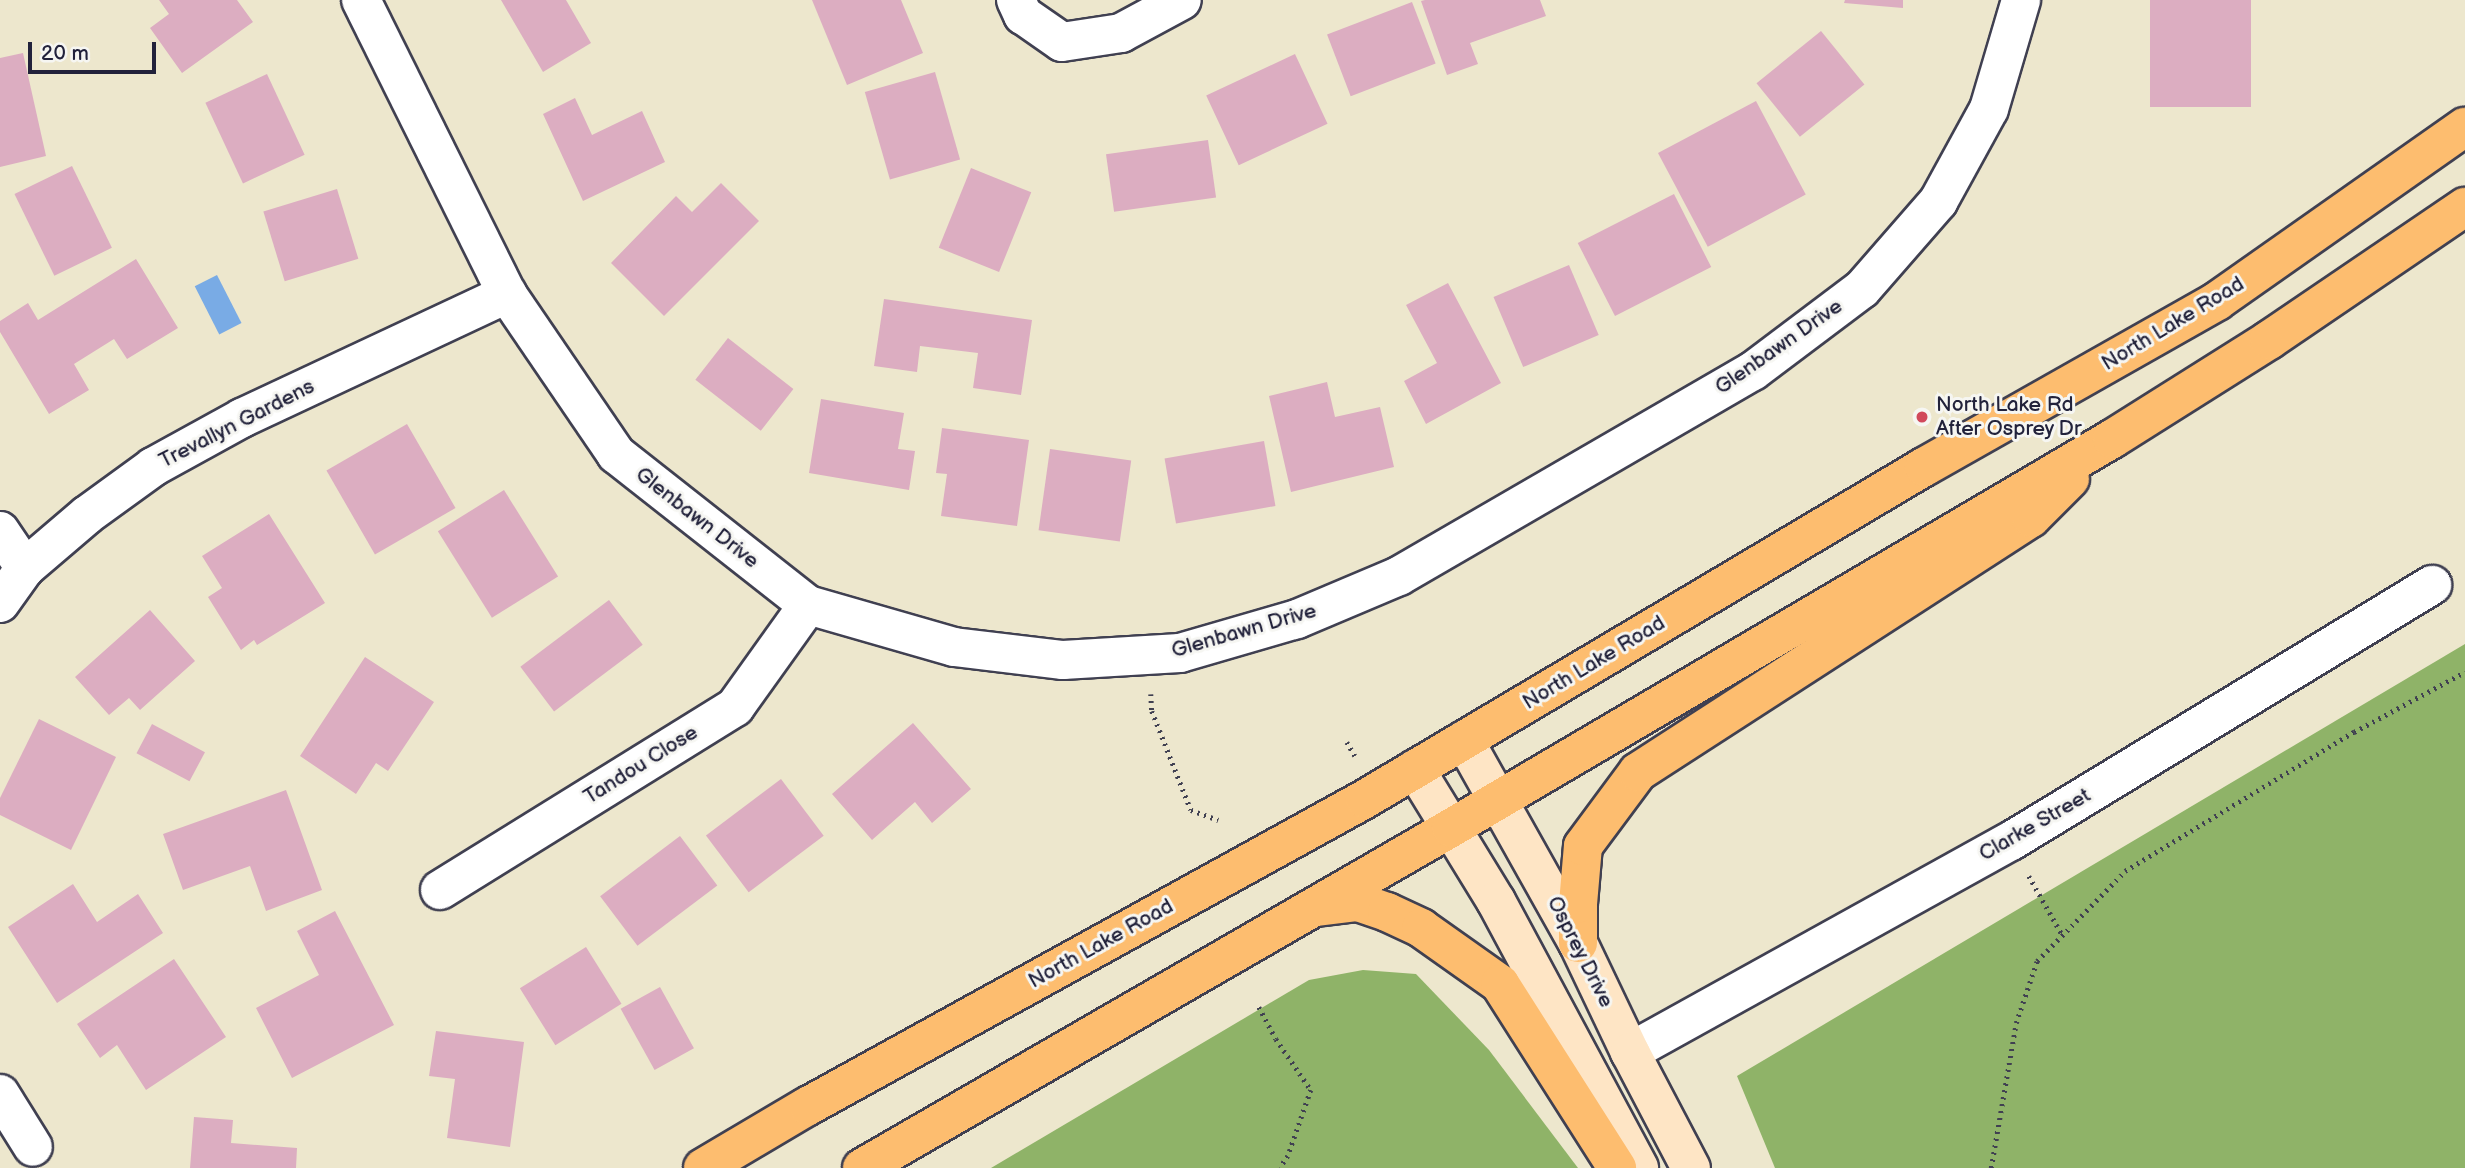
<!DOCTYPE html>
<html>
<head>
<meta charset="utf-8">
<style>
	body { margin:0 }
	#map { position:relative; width:2465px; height:1168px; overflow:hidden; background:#ede7cd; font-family:"Balsamiq Sans",sans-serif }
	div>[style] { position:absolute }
	.forest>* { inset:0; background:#8fb368 }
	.water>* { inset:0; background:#79abe5; transform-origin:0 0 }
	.building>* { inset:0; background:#dcadc1; transform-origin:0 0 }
	.path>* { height:4.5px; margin-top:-2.25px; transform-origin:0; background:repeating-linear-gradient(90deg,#404051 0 2px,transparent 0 7px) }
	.roads { filter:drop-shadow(2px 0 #404051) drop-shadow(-2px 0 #404051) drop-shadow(0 2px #404051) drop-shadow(0 -2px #404051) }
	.street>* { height:38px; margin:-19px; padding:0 19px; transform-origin:19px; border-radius:19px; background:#fff }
	.secondary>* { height:38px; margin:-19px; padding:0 19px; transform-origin:19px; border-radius:19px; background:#fee5c5 }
	.primary>* { height:38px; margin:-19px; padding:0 19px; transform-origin:19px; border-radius:19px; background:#fdbd6f }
	.dots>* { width:19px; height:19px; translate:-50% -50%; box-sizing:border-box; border:4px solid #f6f6f2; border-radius:50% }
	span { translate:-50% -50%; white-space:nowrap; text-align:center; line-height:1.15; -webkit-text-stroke:6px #f6f6f2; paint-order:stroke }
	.street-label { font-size:21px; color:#22223b }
	.poi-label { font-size:21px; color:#22223b }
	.left { translate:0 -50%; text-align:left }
	.scale { position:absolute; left:28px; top:42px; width:128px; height:32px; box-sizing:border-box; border:4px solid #22223b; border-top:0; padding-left:9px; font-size:21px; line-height:24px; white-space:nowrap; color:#22223b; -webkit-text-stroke:5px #f6f6f2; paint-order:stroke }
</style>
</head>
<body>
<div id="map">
	<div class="forest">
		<div style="clip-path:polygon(2465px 644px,2465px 1168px,1775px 1168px,1737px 1076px)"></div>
		<div style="clip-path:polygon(1363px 970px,1416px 974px,1489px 1050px,1578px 1168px,991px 1168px,1309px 980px)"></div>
	</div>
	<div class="water">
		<div style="left:217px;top:275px;width:54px;height:25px;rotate:63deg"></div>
	</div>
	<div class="building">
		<div style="clip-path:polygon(159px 0,237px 0,253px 22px,182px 73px,150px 28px,169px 14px)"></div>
		<div style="clip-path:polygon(501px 0,566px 0,591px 43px,543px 72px)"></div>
		<div style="clip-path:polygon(812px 0,901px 0,923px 53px,847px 85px)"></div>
		<div style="clip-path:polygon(1425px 0,1540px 0,1546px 16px,1470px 43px,1478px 64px,1447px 75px,1421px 1px)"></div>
		<div style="clip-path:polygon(1845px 0,1903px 0,1903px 8px,1844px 3px)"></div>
		<div style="left:2150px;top:0;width:101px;height:107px"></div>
		<div style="left:1412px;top:2px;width:66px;height:91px;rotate:69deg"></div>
		<div style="left:1821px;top:31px;width:69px;height:83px;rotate:51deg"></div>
		<div style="clip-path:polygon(23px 53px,46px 156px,0 167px,0 58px)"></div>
		<div style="left:1295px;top:54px;width:77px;height:98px;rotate:65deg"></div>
		<div style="left:935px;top:72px;width:91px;height:73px;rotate:74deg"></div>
		<div style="left:267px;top:74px;width:89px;height:68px;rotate:65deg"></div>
		<div style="clip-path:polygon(575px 98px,592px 135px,642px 111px,665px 162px,583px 201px,543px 114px)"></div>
		<div style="left:1756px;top:101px;width:106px;height:111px;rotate:62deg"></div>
		<div style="left:1208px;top:140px;width:58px;height:103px;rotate:82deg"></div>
		<div style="left:72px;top:166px;width:91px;height:64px;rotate:64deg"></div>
		<div style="left:971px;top:168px;width:65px;height:86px;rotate:22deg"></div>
		<div style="clip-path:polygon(721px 183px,759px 221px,664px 316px,611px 263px,676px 196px,692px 212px)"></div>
		<div style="left:337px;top:189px;width:73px;height:77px;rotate:73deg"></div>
		<div style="left:1674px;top:194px;width:82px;height:108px;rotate:63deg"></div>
		<div style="clip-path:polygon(136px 259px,178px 328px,127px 359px,114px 339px,74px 364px,89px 390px,49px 414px,0 332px,0 321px,28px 303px,38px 320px)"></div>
		<div style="left:1569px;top:265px;width:76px;height:82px;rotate:67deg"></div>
		<div style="clip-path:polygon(1448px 283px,1501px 383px,1426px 424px,1404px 381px,1437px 363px,1406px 305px)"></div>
		<div style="clip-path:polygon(884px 299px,1032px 320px,1021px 395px,973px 388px,978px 353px,920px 346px,917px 372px,874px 366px)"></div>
		<div style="left:728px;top:338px;width:83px;height:53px;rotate:38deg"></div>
		<div style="clip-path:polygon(1327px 382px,1335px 417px,1380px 407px,1394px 467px,1291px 492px,1269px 396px)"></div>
		<div style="clip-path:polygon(821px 399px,904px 413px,898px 449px,915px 451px,909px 490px,809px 473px)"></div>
		<div style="left:407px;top:424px;width:97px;height:93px;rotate:60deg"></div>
		<div style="clip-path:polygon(942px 428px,1029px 440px,1017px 526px,941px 516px,947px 474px,936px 473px)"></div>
		<div style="left:1264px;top:441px;width:66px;height:101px;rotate:80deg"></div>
		<div style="left:1050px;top:449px;width:82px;height:82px;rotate:8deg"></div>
		<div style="left:504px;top:490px;width:102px;height:78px;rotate:58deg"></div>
		<div style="clip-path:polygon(269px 514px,325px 603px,257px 645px,254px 640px,241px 650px,208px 597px,222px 588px,202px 556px)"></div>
		<div style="left:609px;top:600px;width:56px;height:111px;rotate:53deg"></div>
		<div style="clip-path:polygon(150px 610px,195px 661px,140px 710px,129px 698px,109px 715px,75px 677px)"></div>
		<div style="clip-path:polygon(365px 657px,434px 702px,388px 771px,376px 763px,356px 794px,300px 756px)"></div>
		<div style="clip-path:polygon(39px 719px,116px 757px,71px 850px,0 815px,0 798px)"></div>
		<div style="clip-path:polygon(913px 723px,971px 789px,932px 823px,915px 802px,872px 840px,832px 794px)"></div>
		<div style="left:152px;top:724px;width:60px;height:33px;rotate:28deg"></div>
		<div style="left:781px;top:779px;width:71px;height:94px;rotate:53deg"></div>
		<div style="clip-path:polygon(286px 790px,322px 890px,266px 911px,250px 866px,183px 890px,163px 834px)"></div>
		<div style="left:680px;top:836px;width:62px;height:100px;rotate:53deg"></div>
		<div style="clip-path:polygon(73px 884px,97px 922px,138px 894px,163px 933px,57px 1003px,8px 927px)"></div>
		<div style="clip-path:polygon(335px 911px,394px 1025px,292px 1078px,256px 1008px,319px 975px,297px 931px)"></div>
		<div style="left:586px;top:947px;width:67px;height:78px;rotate:58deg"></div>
		<div style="clip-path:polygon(174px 959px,226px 1037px,146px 1090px,117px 1045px,100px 1058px,77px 1024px)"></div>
		<div style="left:660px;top:987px;width:70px;height:45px;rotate:61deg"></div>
		<div style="clip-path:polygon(436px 1031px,524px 1042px,510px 1147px,447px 1138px,455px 1079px,429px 1076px)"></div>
		<div style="clip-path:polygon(194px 1117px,233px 1120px,231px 1143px,297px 1148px,296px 1168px,190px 1168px)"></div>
	</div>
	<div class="path">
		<div style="left:1151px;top:694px;width:17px;rotate:87deg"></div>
		<div style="left:1152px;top:711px;width:106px;rotate:68.5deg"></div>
		<div style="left:1191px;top:810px;width:29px;rotate:20deg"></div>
		<div style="left:1347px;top:742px;width:16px;rotate:60deg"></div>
		<div style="left:2029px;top:876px;width:69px;rotate:60.5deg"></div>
		<div style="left:1259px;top:1007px;width:36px;rotate:62deg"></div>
		<div style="left:1276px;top:1039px;width:62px;rotate:55.5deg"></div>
		<div style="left:1311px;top:1090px;width:70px;rotate:109.2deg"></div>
		<div style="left:1288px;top:1156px;width:14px;rotate:124deg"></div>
		<div style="left:1991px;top:1168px;width:147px;rotate:-80.2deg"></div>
		<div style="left:2016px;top:1023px;width:65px;rotate:-71.3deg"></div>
		<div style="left:2037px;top:961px;width:126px;rotate:-45.6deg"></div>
		<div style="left:2125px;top:871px;width:268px;rotate:-31.3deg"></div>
		<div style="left:2354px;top:732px;width:126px;rotate:-28.4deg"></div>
	</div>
	<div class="roads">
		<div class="street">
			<div style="left:361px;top:0;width:328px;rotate:63.6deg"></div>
			<div style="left:507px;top:294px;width:194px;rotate:55.7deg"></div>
			<div style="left:616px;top:454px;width:244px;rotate:38.2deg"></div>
			<div style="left:808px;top:605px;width:152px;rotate:16deg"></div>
			<div style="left:954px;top:647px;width:110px;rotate:6.8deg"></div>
			<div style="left:1063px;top:660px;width:117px;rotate:-3.4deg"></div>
			<div style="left:1180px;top:653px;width:122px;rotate:-16.2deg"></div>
			<div style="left:1297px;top:619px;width:111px;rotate:-22.9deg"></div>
			<div style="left:1399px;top:576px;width:409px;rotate:-30.1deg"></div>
			<div style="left:1753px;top:371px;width:136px;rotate:-37deg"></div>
			<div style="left:1862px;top:289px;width:116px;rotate:-48.9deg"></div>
			<div style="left:1938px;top:202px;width:106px;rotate:-61.3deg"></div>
			<div style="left:1989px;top:109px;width:114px;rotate:-73.6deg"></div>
			<div style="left:1016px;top:0;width:17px;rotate:65deg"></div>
			<div style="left:1023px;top:15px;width:47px;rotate:34.7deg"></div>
			<div style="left:1062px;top:42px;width:60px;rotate:-8.7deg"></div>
			<div style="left:1121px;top:33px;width:69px;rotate:-28.4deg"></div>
			<div style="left:0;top:531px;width:45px;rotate:56deg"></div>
			<div style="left:0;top:603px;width:43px;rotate:-54.5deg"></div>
			<div style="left:25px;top:568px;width:82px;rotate:-40.5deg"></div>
			<div style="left:87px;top:515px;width:82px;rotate:-36deg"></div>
			<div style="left:153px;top:467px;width:102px;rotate:-28.8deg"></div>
			<div style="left:242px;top:418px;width:293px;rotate:-25.1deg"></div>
			<div style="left:440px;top:890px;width:347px;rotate:-31.8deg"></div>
			<div style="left:735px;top:707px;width:125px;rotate:-54.4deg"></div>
			<div style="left:1630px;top:1052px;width:436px;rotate:-29deg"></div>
			<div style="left:2011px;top:841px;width:493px;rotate:-31.3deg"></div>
			<div style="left:0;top:1094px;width:62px;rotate:58.1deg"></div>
		</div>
		<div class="secondary">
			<div style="left:1464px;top:740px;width:233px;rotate:60.7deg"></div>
			<div style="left:1578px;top:943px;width:121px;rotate:64.5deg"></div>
			<div style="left:1630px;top:1052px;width:131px;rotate:62.3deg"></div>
			<div style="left:1415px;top:769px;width:155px;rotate:58.5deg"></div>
			<div style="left:1496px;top:901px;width:303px;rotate:61.8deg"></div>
		</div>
		<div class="primary">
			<div style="left:1317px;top:907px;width:41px;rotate:-7deg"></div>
			<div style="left:1358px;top:902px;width:31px;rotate:19deg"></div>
			<div style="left:1387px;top:912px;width:38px;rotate:25deg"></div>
			<div style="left:1421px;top:928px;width:97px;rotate:35.3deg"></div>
			<div style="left:1500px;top:984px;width:218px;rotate:57.5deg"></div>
			<div style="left:1578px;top:943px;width:39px;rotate:-90deg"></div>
			<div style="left:1578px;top:904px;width:58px;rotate:-85.1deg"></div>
			<div style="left:1583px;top:846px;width:92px;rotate:-53.4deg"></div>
			<div style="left:1638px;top:772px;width:468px;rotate:-32.9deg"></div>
			<div style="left:2031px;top:518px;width:55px;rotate:-45deg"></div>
			<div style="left:703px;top:1168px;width:122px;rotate:-30.6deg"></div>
			<div style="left:808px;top:1106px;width:636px;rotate:-28.86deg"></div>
			<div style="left:1365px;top:799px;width:650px;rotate:-30.71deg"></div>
			<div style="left:1924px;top:467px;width:337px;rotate:-29.5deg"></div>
			<div style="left:2217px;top:301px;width:303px;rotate:-35.1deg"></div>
			<div style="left:862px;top:1168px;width:680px;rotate:-30deg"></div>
			<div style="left:1451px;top:828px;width:767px;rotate:-30.48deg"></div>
			<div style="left:2112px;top:439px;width:186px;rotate:-32.2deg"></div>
			<div style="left:2269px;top:340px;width:237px;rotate:-34.2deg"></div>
		</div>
	</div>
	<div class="dots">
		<div style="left:1922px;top:417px;background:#d1495b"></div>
	</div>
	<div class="street-label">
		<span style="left:2173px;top:324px;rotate:-31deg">North Lake Road</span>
		<span style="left:1779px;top:347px;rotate:-35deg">Glenbawn Drive</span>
		<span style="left:237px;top:424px;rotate:-27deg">Trevallyn Gardens</span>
		<span style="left:697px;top:518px;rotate:38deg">Glenbawn Drive</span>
		<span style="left:1244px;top:631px;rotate:-16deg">Glenbawn Drive</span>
		<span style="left:1594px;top:663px;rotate:-31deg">North Lake Road</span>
		<span style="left:641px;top:765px;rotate:-32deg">Tandou Close</span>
		<span style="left:2035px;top:825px;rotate:-30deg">Clarke Street</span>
		<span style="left:1101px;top:944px;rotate:-29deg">North Lake Road</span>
		<span style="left:1580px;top:952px;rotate:63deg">Osprey Drive</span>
	</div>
	<div class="poi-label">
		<span class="left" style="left:1936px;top:417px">North Lake Rd<br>After Osprey Dr</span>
	</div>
	<div class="scale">20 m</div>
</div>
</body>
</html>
